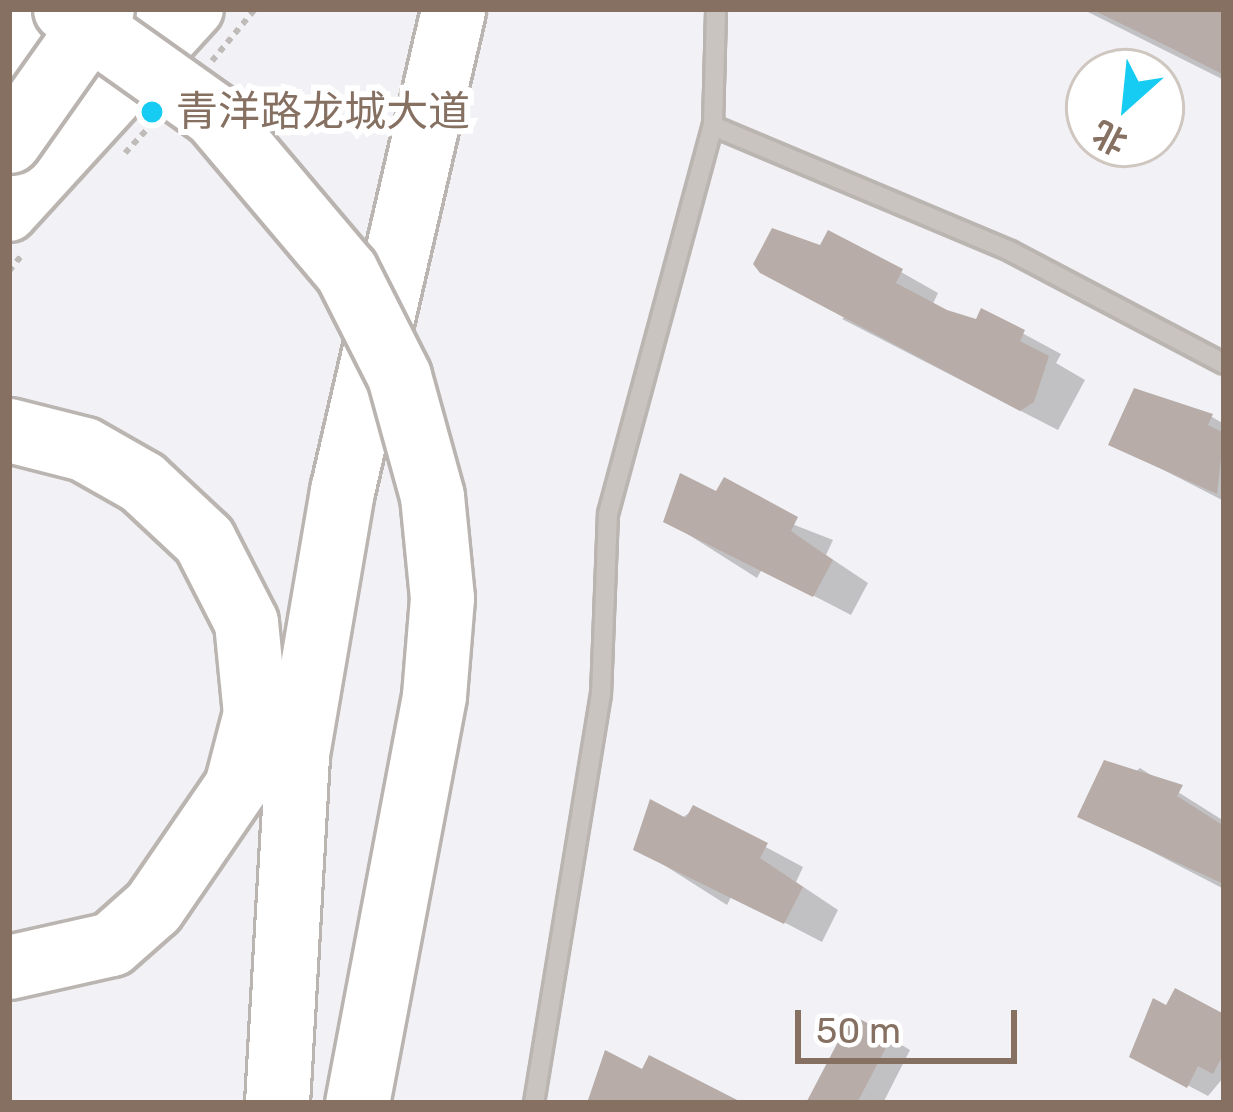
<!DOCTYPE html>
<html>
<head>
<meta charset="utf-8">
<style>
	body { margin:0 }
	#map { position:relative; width:1233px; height:1112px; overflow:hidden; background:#f2f2f6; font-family:Rubik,"Noto Sans SC",sans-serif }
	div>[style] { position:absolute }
	.shadow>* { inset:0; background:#0003 }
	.building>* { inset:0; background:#b7aca7 }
	.path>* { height:6px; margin-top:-3px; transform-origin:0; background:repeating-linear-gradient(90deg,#bfbbb8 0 6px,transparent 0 12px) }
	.roads { filter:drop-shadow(3px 0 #bbb5b1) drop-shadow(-3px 0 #bbb5b1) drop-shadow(0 3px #bbb5b1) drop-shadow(0 -3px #bbb5b1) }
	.lane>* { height:18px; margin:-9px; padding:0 9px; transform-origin:9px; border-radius:9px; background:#c9c4c0 }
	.primary>* { height:54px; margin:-27px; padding:0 27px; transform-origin:27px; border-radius:27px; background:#fff }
	.highway>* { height:63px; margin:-31.5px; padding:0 31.5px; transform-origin:31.5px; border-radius:31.5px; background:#fff }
	.bridges { filter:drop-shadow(3px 0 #bab4b1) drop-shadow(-3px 0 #bab4b1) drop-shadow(0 3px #bab4b1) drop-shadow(0 -3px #bab4b1) }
	.highway-bridge>* { height:63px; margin:-31.5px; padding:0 31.5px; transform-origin:31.5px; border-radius:31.5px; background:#fff }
	.dots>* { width:33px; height:33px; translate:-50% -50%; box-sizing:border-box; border:6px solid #fff; border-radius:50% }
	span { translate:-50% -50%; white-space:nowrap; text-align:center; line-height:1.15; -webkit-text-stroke:12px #fff; paint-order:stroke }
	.poi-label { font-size:42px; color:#867062 }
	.left { translate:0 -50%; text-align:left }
	.frame { position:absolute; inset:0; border:12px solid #867062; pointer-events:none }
	.north { position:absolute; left:1065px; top:48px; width:120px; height:120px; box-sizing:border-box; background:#fff; border:3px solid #cfc6c0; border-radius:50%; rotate:207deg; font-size:33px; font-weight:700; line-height:48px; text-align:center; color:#867062 }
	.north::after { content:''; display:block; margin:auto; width:42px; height:54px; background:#16ccf2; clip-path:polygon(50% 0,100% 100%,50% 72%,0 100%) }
	.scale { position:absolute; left:795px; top:1010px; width:222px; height:54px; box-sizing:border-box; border:6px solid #867062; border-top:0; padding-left:15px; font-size:36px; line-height:42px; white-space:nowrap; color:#867062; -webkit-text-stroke:9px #fff; paint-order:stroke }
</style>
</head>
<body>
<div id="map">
	<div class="shadow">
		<div style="clip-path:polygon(1082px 9px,1224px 11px,1224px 80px)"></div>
		<div style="clip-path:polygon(901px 272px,938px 293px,932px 306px,977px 322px,983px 312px,1061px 354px,1056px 363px,1085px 380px,1058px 430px,842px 319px)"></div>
		<div style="clip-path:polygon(1212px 417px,1224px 424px,1224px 501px,1111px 443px)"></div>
		<div style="clip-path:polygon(718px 495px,833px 540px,826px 555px,868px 583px,851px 615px,762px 569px,757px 578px,667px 521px)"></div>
		<div style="clip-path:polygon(1140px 768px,1224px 821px,1224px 889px,1081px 815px)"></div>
		<div style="clip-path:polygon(695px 809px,803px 867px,796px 882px,838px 910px,822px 942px,732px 895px,727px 905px,637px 848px)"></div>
		<div style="clip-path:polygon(1167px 1009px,1224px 1018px,1224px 1077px,1208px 1096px,1153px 1067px)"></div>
		<div style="clip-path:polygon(890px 1038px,910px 1050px,883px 1103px,817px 1103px)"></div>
	</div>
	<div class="building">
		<div style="clip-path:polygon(1091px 9px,1224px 9px,1224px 75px,1169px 47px)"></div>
		<div style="clip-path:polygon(772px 228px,820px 245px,828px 230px,903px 269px,896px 283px,947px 310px,976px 319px,981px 308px,1025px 330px,1020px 341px,1049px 356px,1034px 402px,1020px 411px,760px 273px,753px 264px)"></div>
		<div style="clip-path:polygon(1134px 388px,1213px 414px,1208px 425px,1224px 433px,1217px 494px,1108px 445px)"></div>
		<div style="clip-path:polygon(680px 473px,716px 491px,724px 477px,798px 517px,791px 531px,833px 560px,813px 597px,663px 522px)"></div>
		<div style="clip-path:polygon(1104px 760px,1183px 785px,1177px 796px,1224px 826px,1224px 884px,1077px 817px)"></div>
		<div style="clip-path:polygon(650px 799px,686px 818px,693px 805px,768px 843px,760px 858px,803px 887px,784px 924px,633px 850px)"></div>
		<div style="clip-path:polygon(1175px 988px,1224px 1014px,1224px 1053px,1213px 1074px,1198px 1066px,1187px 1088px,1129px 1057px,1153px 998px,1166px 1005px)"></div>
		<div style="clip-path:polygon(852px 1015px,892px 1036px,857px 1103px,806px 1103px)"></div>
		<div style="clip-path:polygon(605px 1050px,642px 1069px,649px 1055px,743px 1103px,587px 1103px)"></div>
	</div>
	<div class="path">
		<div style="left:212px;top:61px;width:67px;rotate:-50.4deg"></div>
		<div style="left:125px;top:153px;width:41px;rotate:-47deg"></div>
		<div style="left:9px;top:271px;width:21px;rotate:-51deg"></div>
	</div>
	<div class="roads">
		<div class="lane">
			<div style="left:713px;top:126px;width:322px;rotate:22.8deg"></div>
			<div style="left:1010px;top:251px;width:242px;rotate:27.8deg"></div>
			<div style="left:534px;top:1103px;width:413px;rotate:-80.7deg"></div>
			<div style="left:601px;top:695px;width:181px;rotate:-87.8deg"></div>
			<div style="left:608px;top:514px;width:402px;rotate:-74.9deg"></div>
			<div style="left:713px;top:126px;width:117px;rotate:-88.5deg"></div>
		</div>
		<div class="primary">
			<div style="left:9px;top:214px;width:277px;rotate:-47.6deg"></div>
		</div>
		<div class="highway">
			<div style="left:9px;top:67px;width:60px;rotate:-75.5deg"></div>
			<div style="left:80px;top:85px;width:100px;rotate:-49.5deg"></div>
			<div style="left:9px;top:430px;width:77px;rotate:14.2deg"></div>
			<div style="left:84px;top:449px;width:67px;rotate:29.6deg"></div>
			<div style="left:142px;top:482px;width:85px;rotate:43.1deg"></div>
			<div style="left:204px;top:540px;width:92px;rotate:62.9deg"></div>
			<div style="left:246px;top:622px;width:91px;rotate:84.4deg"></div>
			<div style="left:255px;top:713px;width:75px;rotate:104.6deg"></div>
			<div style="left:236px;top:786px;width:147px;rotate:124.4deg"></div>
			<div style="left:153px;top:907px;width:56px;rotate:138.6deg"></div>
			<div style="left:111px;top:944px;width:105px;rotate:167.3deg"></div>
			<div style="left:277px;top:1103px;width:350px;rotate:-86.7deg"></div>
			<div style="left:297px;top:754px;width:267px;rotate:-80.3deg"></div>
			<div style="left:342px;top:491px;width:495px;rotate:-77deg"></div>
		</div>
	</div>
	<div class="bridges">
		<div class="highway-bridge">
			<div style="left:65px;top:9px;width:183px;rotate:35.4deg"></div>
			<div style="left:214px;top:115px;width:204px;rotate:49.8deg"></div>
			<div style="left:346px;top:271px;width:118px;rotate:63.2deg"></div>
			<div style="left:399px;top:376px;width:124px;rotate:74.6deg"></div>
			<div style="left:432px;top:496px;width:102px;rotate:84.4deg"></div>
			<div style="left:442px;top:598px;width:98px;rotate:94.7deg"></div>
			<div style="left:434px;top:696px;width:414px;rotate:100.7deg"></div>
			<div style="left:9px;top:141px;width:161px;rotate:-54.8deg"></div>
		</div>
	</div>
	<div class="dots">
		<div style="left:152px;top:112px;background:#16ccf2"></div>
	</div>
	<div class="poi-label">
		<span class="left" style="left:176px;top:112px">青洋路龙城大道</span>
	</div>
	<div class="frame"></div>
	<div class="north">北</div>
	<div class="scale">50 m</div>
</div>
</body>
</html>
